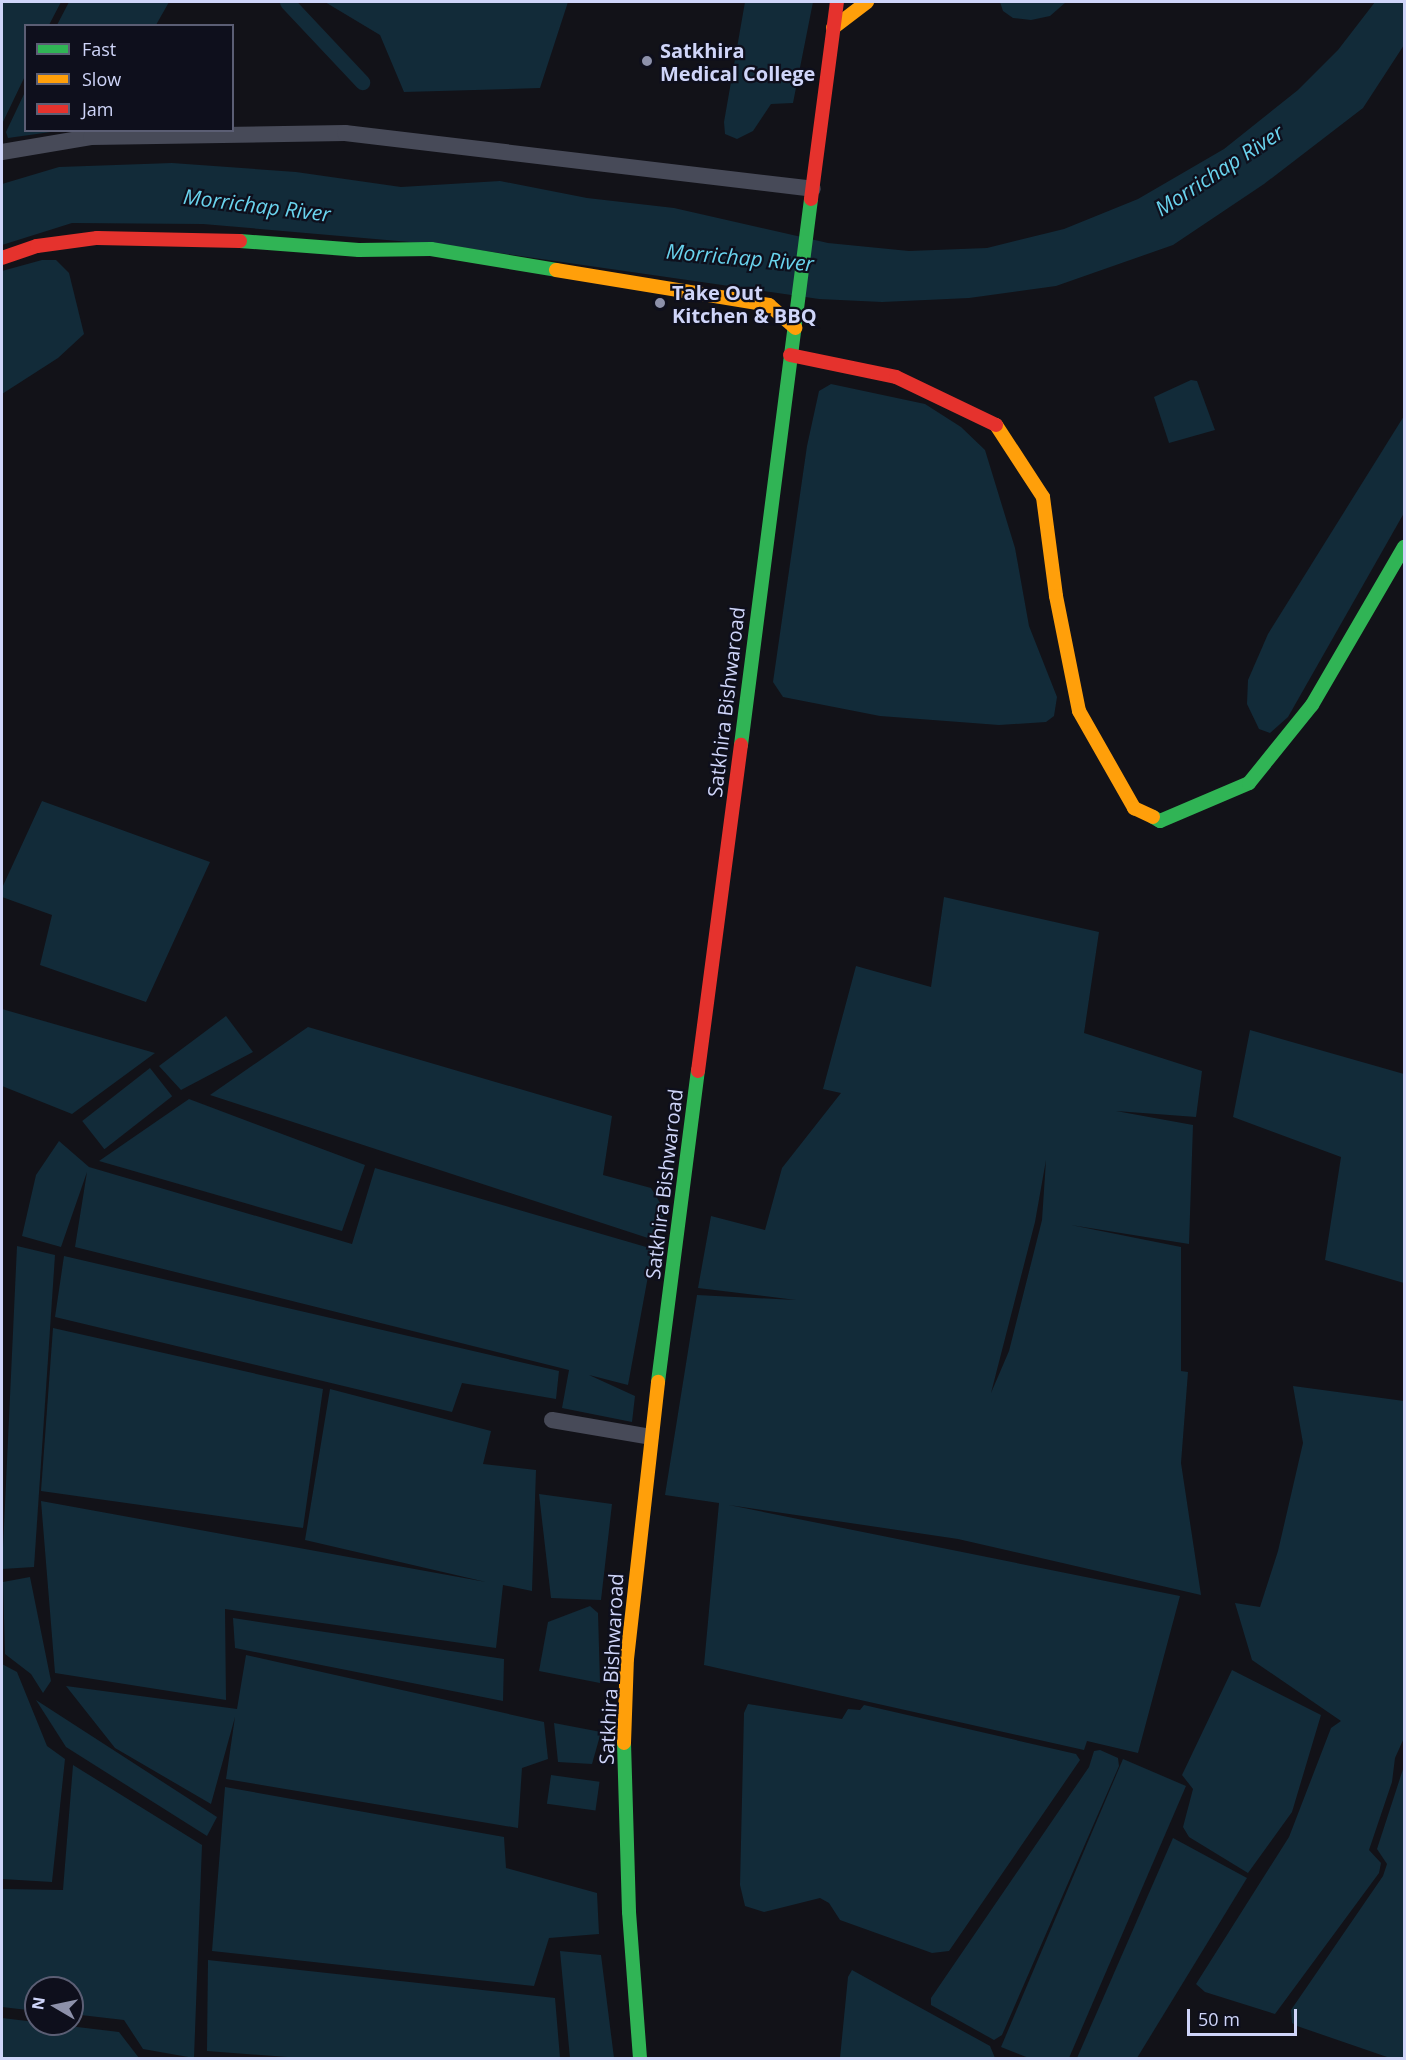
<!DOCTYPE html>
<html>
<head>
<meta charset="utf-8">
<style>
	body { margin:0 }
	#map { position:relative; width:1406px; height:2060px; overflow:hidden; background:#121218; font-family:"Open Sans",sans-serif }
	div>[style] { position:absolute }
	.water>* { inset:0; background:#122b39; transform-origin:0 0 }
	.canal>* { height:15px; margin:-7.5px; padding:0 7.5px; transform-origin:7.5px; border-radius:7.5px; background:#122b39 }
	.street>* { height:16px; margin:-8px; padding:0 8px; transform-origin:8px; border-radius:8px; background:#474a58 }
	.fast>* { height:14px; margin:-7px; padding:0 7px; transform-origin:7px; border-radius:7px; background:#30b455 }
	.slow>* { height:14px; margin:-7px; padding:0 7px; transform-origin:7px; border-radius:7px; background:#ff9f0a }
	.jam>* { height:14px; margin:-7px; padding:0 7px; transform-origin:7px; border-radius:7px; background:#e5322d }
	.dots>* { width:16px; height:16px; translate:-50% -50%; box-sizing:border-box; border:3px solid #0e0f1c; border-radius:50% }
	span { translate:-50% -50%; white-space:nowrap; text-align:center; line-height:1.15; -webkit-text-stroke:4.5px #0e0f1c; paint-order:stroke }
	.poi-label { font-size:20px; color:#cfd5f9; font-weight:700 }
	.left { translate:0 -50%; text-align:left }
	.street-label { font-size:20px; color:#cfd5f9 }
	.water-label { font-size:21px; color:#69d3ed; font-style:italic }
	.frame { position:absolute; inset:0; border:3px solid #cfd5f9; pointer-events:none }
	.legend { position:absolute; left:24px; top:24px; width:210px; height:108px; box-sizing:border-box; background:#0e0f1c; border:2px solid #5b5e74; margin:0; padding:8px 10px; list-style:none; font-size:18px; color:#cfd5f9 }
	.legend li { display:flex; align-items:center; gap:12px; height:30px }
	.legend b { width:30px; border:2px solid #5b5e74 }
	.north { position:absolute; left:24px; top:1976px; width:60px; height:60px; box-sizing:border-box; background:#0e0f1c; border:2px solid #5b5e74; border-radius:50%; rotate:279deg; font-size:16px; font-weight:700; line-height:24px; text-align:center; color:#cfd5f9 }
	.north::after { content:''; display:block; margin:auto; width:21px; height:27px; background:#8d91aa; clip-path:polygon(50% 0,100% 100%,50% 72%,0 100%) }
	.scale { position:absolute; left:1187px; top:2009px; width:110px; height:27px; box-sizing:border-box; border:3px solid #cfd5f9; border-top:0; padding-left:8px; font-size:18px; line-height:21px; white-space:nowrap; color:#cfd5f9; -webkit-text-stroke:4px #0e0f1c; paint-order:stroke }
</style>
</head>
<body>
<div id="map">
	<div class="water">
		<div style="clip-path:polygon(2px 2px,61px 2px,49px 25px,26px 26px,25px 76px,2px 124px)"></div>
		<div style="clip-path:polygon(69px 2px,169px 2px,156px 25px,57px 25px)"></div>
		<div style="clip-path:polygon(325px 2px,568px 2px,540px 88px,404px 92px,380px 35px)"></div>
		<div style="clip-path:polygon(745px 2px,813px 2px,793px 103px,771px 104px,753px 131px,737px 139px,725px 134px,724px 122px)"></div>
		<div style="clip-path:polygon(1000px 2px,1066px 2px,1050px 16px,1031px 20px,1013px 18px,1003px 11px)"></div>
		<div style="clip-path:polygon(1375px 2px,1404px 2px,1404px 45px,1363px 108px,1264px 184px,1173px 245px,1056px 286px,969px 298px,882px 302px,819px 299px,444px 245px,203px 224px,72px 223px,2px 245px,2px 184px,59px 167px,172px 163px,296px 172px,401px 187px,500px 181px,587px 198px,674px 208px,828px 243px,909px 251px,987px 248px,1064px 229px,1138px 199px,1224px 149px,1298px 90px,1338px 50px)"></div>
		<div style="clip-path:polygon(25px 92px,26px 130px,58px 131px,8px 138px,6px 132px)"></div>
		<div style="clip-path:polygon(42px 260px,56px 260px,69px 273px,84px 334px,58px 358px,2px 394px,2px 271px)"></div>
		<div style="clip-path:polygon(1191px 380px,1197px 381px,1215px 430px,1169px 443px,1154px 397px)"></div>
		<div style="clip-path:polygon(831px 384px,925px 404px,961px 427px,985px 450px,1015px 548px,1029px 626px,1057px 697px,1054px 716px,1046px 722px,999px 725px,880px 716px,783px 697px,773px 682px,807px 446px,819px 391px)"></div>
		<div style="clip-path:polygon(1404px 416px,1404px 513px,1288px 717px,1270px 733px,1259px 729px,1247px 704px,1248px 680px,1268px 634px)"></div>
		<div style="clip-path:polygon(42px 801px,210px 862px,146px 1002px,40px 965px,52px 915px,2px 897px,2px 888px)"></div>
		<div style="clip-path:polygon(evenodd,944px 897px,1099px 932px,1084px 1033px,1202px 1071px,1196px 1117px,1116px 1111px,1193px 1125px,1189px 1244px,1071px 1225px,1181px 1247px,1181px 1371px,1188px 1372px,1181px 1463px,1201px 1595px,958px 1539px,729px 1505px,1180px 1596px,1138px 1753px,1087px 1741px,1084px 1750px,704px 1665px,719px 1503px,665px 1495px,697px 1295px,796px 1300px,698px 1288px,711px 1216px,765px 1230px,782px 1168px,841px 1093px,823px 1089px,856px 966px,931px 987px,944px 897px,1046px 1160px,1042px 1220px,1009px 1351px,991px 1393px,1035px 1222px,1046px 1160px)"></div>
		<div style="clip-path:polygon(2px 1009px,155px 1053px,72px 1114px,2px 1086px)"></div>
		<div style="clip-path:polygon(226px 1016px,253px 1052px,181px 1090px,159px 1066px)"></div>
		<div style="clip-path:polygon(308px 1027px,612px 1116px,603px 1175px,651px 1188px,665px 1211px,654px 1240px,210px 1095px)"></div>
		<div style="clip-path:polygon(1250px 1030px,1404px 1074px,1404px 1283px,1325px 1260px,1341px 1157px,1233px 1117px)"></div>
		<div style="left:150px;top:1068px;width:36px;height:86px;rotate:52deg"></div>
		<div style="clip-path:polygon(189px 1099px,365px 1165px,342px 1231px,99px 1161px)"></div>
		<div style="clip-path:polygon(59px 1141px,89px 1167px,352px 1244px,375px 1168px,653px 1249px,628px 1385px,589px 1375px,635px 1396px,632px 1422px,562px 1408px,569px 1370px,75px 1247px,87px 1172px,61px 1247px,22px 1236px,36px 1175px)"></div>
		<div style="clip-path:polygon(17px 1246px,55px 1255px,34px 1567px,2px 1569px)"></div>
		<div style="clip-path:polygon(64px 1256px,559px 1371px,556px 1399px,462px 1383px,452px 1412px,55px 1317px)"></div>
		<div style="clip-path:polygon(53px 1328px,323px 1389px,303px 1528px,41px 1491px)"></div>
		<div style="clip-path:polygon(1293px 1386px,1404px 1401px,1404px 1738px,1395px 1758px,1392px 1782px,1369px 1850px,1381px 1863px,1379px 1873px,1275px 2014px,1205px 1992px,1196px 1984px,1289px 1837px,1331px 1728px,1341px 1721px,1252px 1660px,1235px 1603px,1260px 1607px,1278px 1551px,1303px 1443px)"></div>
		<div style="clip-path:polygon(330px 1389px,491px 1431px,483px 1464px,536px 1470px,532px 1591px,503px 1585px,496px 1648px,225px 1609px,226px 1700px,55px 1673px,41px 1501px,486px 1582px,305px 1540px)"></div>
		<div style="clip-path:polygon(539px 1494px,612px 1504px,601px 1600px,551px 1598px)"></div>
		<div style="clip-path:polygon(30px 1577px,51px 1681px,43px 1693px,31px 1674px,5px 1654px,3px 1582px)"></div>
		<div style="clip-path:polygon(590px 1606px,598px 1613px,600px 1683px,539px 1671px,548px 1622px)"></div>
		<div style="clip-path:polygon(233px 1618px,504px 1659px,503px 1701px,235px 1648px)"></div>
		<div style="clip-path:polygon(246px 1655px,544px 1722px,548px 1759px,522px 1768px,518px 1828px,226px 1779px,235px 1717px,211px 1804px,115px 1748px,66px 1686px,237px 1709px)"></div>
		<div style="clip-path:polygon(2px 1664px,17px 1672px,47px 1746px,65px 1759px,52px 1882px,2px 1879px)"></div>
		<div style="clip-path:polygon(1232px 1670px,1321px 1715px,1292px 1812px,1248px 1873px,1189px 1837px,1183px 1827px,1193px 1789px,1182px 1775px)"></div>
		<div style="clip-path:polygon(36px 1700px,217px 1817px,207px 1836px,66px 1747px)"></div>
		<div style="clip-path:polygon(748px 1704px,842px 1719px,848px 1709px,860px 1710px,864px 1705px,1076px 1754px,1080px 1760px,949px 1951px,932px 1953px,840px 1920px,829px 1903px,820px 1898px,764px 1912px,745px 1906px,740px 1885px,744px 1713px)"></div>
		<div style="clip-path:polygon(554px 1723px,601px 1732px,592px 1764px,558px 1762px)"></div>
		<div style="clip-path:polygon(1100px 1750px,1118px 1758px,1119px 1766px,1002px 2035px,994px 2040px,931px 2005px,931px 1998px,1089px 1767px,1094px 1751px)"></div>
		<div style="clip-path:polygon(1123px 1759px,1186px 1786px,1069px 2058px,1029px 2058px,1001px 2047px)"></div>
		<div style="clip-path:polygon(73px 1765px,202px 1845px,194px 2058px,143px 2049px,124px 2020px,72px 2014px,72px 1988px,36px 1988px,36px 2011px,2px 2007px,2px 1889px,63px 1890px)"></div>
		<div style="clip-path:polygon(1404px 1766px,1404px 2058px,1390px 2058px,1297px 2026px,1292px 2023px,1291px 2010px,1383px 1876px,1387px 1864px,1377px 1849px)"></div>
		<div style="left:551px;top:1775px;width:49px;height:29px;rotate:8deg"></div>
		<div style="clip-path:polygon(225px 1787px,504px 1837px,506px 1868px,597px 1893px,599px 1934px,549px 1938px,534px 1986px,212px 1951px)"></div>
		<div style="clip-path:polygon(1173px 1838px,1247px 1878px,1137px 2058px,1077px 2058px)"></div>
		<div style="clip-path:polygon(560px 1951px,601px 1955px,614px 2058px,570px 2058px)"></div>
		<div style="clip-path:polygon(208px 1960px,555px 1998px,560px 2058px,301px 2058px,207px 2051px)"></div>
		<div style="clip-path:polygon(852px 1970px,990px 2046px,995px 2058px,840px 2058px,848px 1977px)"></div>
		<div style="clip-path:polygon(2px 2018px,119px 2032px,139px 2058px,2px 2058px)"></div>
	</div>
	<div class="canal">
		<div style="left:287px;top:2px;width:110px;rotate:46.8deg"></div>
	</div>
	<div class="street">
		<div style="left:2px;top:152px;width:90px;rotate:-9.6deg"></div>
		<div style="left:91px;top:137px;width:254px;rotate:-0.9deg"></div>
		<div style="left:345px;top:133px;width:471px;rotate:6.8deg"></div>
		<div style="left:552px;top:1420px;width:100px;rotate:9.7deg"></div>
	</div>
	<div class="fast">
		<div style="left:240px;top:241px;width:119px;rotate:4.3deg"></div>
		<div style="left:359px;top:250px;width:72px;rotate:-0.8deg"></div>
		<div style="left:431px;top:249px;width:127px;rotate:9.5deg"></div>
		<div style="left:741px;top:745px;width:550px;rotate:-82.69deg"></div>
		<div style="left:1153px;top:817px;width:8px;rotate:30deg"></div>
		<div style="left:1160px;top:821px;width:97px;rotate:-23.1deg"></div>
		<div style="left:1249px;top:783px;width:100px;rotate:-51.1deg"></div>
		<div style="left:1312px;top:705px;width:183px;rotate:-59.8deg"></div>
		<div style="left:658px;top:1382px;width:314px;rotate:-82.7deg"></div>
		<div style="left:624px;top:1743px;width:169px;rotate:88.3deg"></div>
		<div style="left:629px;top:1912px;width:146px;rotate:85.7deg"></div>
	</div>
	<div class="slow">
		<div style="left:833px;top:28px;width:43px;rotate:-37.4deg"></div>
		<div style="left:556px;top:270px;width:216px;rotate:9.3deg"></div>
		<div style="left:769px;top:305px;width:35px;rotate:41deg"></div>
		<div style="left:996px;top:425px;width:86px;rotate:56.9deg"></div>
		<div style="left:1043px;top:497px;width:100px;rotate:82.5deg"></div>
		<div style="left:1056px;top:596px;width:117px;rotate:78.7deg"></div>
		<div style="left:1079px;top:711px;width:112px;rotate:60.4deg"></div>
		<div style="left:1134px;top:808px;width:21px;rotate:25deg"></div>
		<div style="left:624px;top:1743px;width:84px;rotate:-88deg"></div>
		<div style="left:627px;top:1659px;width:279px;rotate:-83.6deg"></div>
	</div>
	<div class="jam">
		<div style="left:811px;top:199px;width:199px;rotate:-82.5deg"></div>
		<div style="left:2px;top:258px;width:37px;rotate:-19deg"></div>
		<div style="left:37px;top:246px;width:61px;rotate:-7.6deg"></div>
		<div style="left:97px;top:238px;width:143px;rotate:1.2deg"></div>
		<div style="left:790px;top:355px;width:108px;rotate:11.7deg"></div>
		<div style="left:896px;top:377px;width:111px;rotate:25.6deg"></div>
		<div style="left:698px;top:1071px;width:329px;rotate:-82.5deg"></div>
	</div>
	<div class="dots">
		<div style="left:647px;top:61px;background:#8d91aa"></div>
		<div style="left:660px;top:303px;background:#8d91aa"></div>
	</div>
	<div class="poi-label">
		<span class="left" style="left:660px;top:62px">Satkhira<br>Medical College</span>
		<span class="left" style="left:672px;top:304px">Take Out<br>Kitchen &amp; BBQ</span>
	</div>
	<div class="street-label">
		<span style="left:726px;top:702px;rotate:-83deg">Satkhira Bishwaroad</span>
		<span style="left:664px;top:1184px;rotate:-83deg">Satkhira Bishwaroad</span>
		<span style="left:611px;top:1669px;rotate:-87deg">Satkhira Bishwaroad</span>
	</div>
	<div class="water-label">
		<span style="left:1219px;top:170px;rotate:-33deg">Morrichap River</span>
		<span style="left:257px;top:205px;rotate:7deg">Morrichap River</span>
		<span style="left:740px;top:257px;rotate:5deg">Morrichap River</span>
	</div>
	<div class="frame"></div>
	<ul class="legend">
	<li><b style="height:8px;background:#30b455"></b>Fast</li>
	<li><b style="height:8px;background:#ff9f0a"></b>Slow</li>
	<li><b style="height:8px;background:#e5322d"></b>Jam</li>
	</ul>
	<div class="north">N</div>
	<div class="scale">50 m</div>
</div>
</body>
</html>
